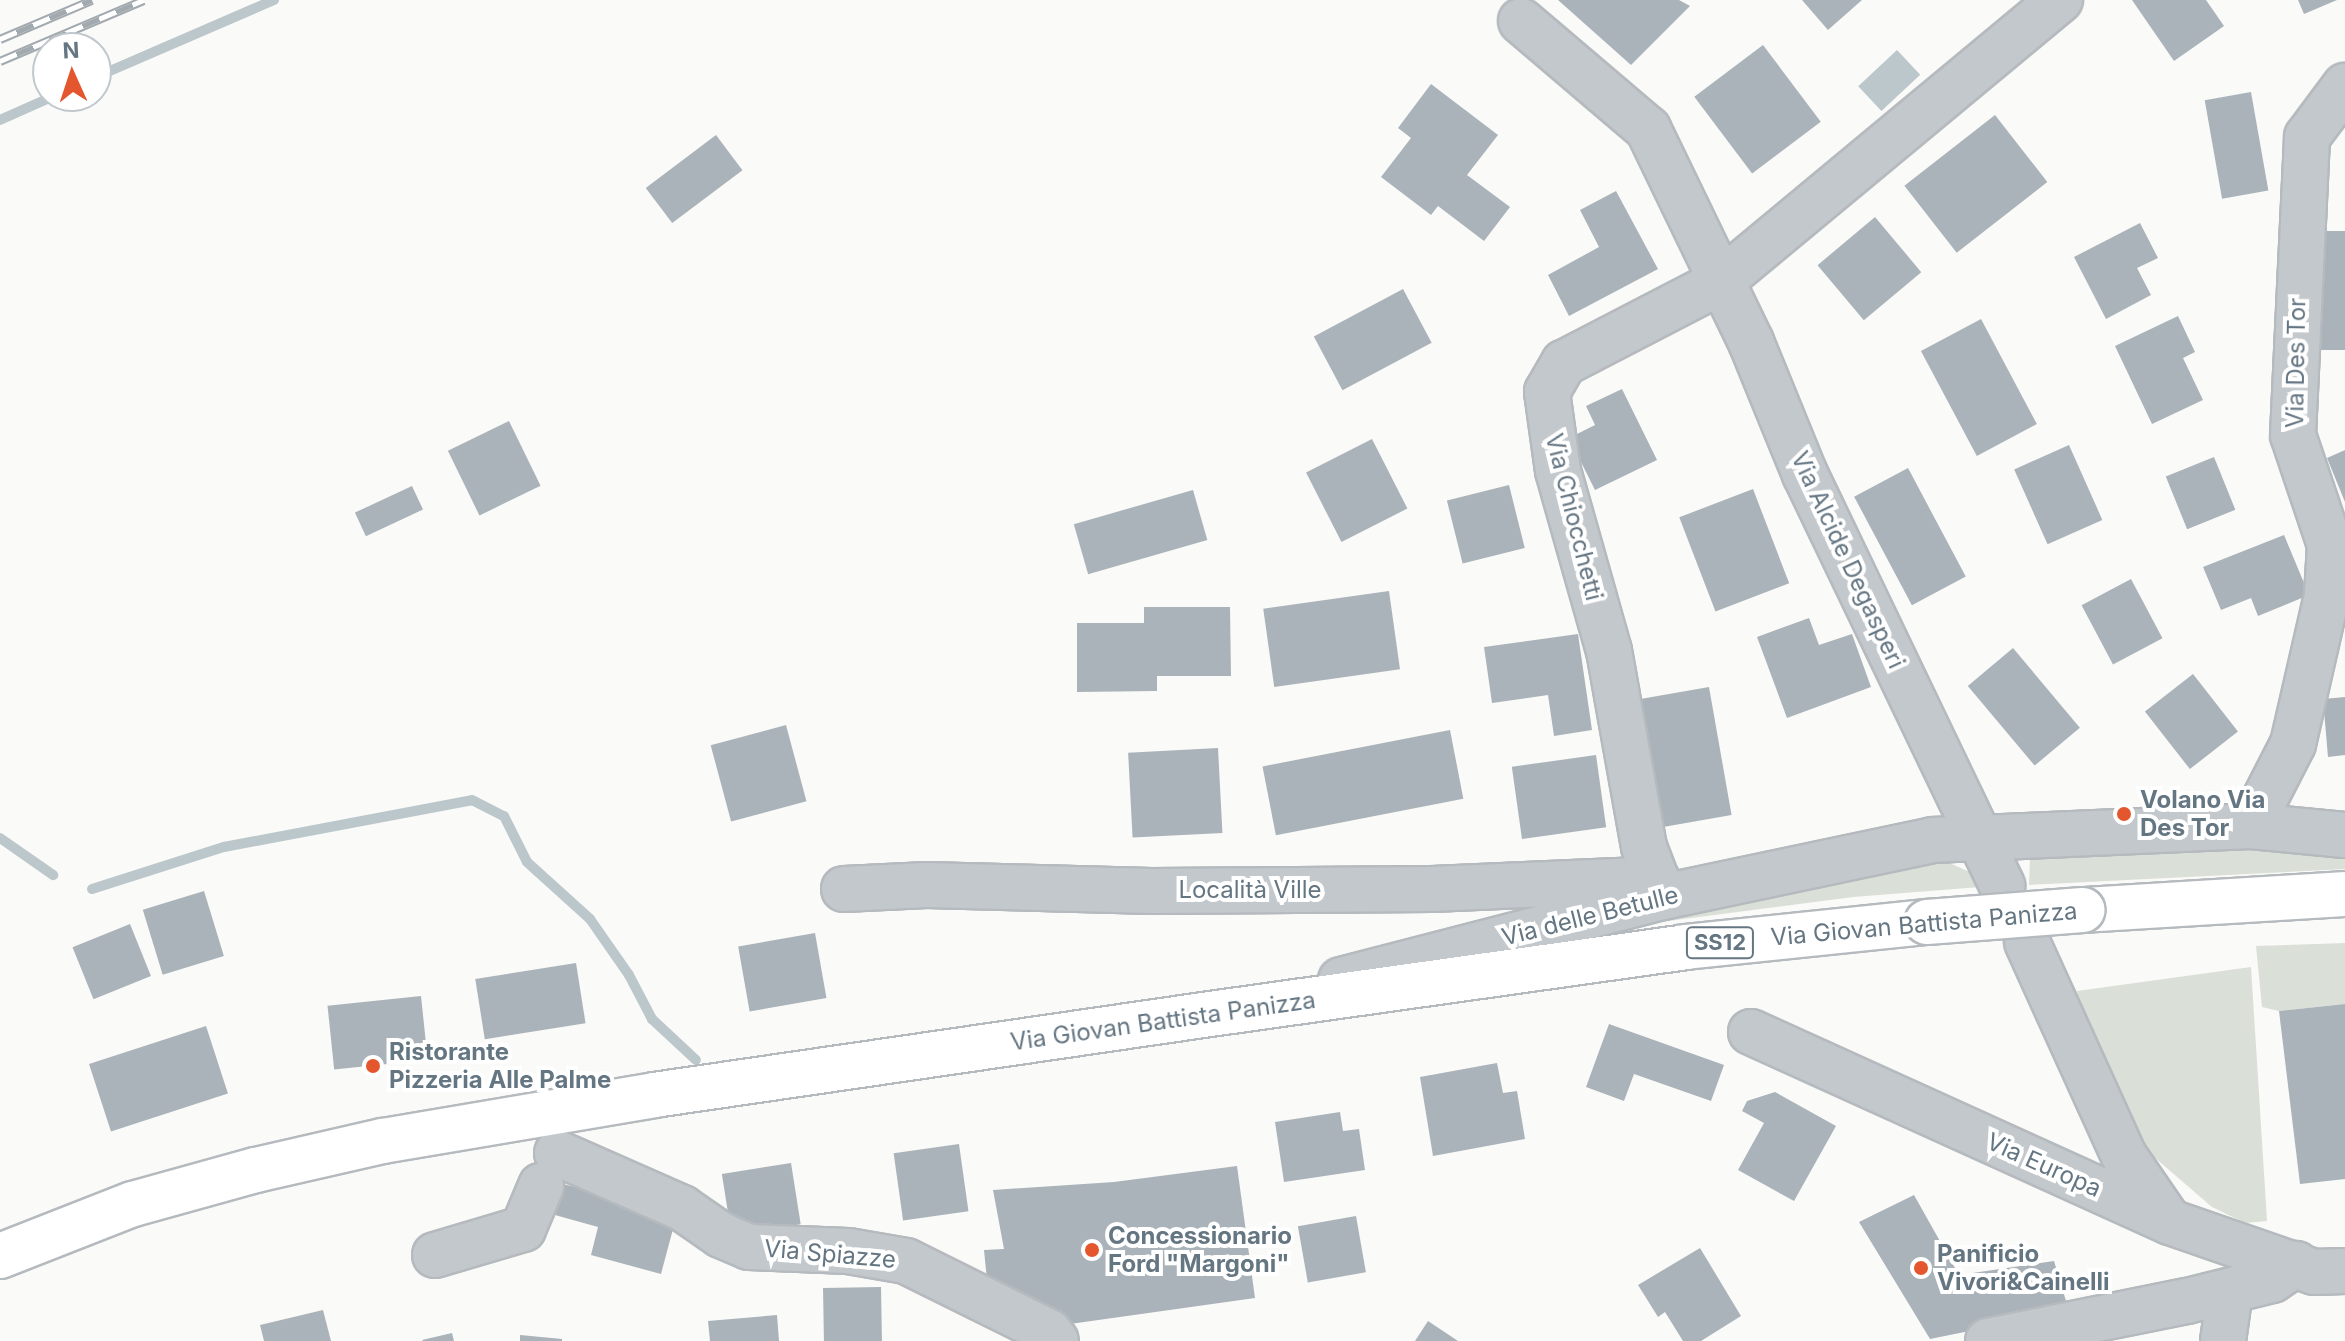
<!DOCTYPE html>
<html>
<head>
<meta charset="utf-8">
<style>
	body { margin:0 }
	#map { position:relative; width:2345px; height:1341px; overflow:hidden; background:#fafaf8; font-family:Inter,sans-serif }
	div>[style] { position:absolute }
	.green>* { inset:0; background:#dadfd7 }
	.water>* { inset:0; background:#bbc7cb; transform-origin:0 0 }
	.stream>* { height:10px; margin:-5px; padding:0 5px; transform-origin:5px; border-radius:5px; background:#bbc7cb }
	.building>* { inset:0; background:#aab3b9; transform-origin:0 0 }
	.roads { filter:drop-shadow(2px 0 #b5babe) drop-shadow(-2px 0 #b5babe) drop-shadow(0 2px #b5babe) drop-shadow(0 -2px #b5babe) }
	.minor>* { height:44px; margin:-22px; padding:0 22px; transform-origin:22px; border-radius:22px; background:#c3c8cc }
	.major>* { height:44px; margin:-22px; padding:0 22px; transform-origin:22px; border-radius:22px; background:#fff }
	.rail>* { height:9px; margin-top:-4.5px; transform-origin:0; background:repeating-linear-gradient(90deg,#fff 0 18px,#a2aab0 0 36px); box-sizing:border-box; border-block:2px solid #a2aab0 }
	.bridges { filter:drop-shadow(2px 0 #b5babe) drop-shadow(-2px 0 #b5babe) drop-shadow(0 2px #b5babe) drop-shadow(0 -2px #b5babe) }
	.major-bridge>* { height:44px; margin:-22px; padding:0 22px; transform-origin:22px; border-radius:22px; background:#fff }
	.dots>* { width:22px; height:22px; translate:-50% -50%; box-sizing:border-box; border:4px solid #fff; border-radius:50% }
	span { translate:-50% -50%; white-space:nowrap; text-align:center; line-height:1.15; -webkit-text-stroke:8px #fff; paint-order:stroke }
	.shield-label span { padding:2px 6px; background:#fff; border:2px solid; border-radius:6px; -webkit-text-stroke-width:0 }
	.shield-label { font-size:22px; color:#657683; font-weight:700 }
	.street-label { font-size:24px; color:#657683 }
	.poi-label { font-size:24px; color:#657683; font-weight:700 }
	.left { translate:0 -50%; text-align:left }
	.north { position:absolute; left:32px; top:32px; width:80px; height:80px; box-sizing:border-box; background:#fff; border:2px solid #c1c8cd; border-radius:50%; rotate:357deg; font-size:22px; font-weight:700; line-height:32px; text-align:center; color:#657683 }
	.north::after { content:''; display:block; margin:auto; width:28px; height:36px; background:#e4572e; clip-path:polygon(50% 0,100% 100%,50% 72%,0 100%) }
</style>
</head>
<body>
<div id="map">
	<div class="green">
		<div style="clip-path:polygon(2117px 842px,2212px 851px,2345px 846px,2345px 869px,2029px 885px,2030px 858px,2045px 848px)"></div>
		<div style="clip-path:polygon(1945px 861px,1972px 873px,1980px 887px,1853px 897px,1614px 928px,1880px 863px)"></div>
		<div style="clip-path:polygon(2345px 943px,2345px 1004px,2279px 1011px,2262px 1007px,2256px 946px)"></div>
		<div style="clip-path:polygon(2251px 967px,2267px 1221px,2245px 1223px,2212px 1207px,2132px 1138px,2089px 1049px,2077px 991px)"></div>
	</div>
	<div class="water">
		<div style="left:1897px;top:50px;width:34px;height:53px;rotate:47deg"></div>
	</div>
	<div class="stream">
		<div style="left:96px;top:77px;width:194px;rotate:-23.4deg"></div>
		<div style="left:0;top:120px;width:59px;rotate:-24deg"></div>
		<div style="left:0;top:838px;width:65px;rotate:34.9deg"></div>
		<div style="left:92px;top:889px;width:139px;rotate:-17.7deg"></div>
		<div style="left:224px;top:847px;width:252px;rotate:-10.7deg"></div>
		<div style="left:472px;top:800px;width:36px;rotate:27deg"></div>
		<div style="left:504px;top:816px;width:51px;rotate:63.4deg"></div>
		<div style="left:527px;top:862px;width:85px;rotate:42.1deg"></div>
		<div style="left:590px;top:919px;width:68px;rotate:55.1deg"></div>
		<div style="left:629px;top:975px;width:50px;rotate:62.4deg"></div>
		<div style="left:652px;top:1019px;width:60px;rotate:43deg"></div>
	</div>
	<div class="building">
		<div style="clip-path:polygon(1558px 0,1679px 0,1690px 6px,1631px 65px)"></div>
		<div style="clip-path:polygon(1802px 0,1862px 0,1828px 30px)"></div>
		<div style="clip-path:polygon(2132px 0,2206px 0,2224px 26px,2174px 61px)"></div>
		<div style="clip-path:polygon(2298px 0,2337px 0,2304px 14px)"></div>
		<div style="left:1763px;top:45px;width:96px;height:86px;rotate:53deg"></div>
		<div style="clip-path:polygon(1431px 84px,1498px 135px,1467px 175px,1510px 207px,1484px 241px,1438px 206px,1431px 215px,1381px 177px,1411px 138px,1398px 128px)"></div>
		<div style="left:2251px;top:92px;width:100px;height:47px;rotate:80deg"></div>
		<div style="left:1995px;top:115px;width:85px;height:115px;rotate:52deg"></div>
		<div style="left:716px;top:135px;width:44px;height:88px;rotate:53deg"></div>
		<div style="clip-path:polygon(1616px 191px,1658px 269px,1569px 316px,1548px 275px,1599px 247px,1580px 210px)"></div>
		<div style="left:1875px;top:217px;width:72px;height:75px;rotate:50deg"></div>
		<div style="clip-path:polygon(2140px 223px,2158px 258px,2137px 268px,2151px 295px,2106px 319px,2074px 257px)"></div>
		<div style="left:2345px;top:231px;width:119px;height:35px;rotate:90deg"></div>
		<div style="left:1403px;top:289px;width:61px;height:101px;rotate:62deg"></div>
		<div style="clip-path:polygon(2178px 316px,2195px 352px,2183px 358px,2203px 400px,2152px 424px,2115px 346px)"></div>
		<div style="left:1981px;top:319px;width:119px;height:68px;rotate:62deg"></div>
		<div style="clip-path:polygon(1622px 389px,1657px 460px,1595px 490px,1569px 438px,1595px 425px,1586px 406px)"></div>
		<div style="left:509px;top:421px;width:72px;height:68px;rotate:64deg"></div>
		<div style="left:1372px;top:439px;width:78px;height:74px;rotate:63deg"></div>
		<div style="left:2069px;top:445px;width:82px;height:60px;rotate:66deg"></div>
		<div style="clip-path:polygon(2345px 450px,2345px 502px,2327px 458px)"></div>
		<div style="left:2214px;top:457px;width:57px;height:52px;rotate:68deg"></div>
		<div style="left:1908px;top:468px;width:123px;height:61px;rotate:62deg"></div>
		<div style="left:1509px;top:485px;width:65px;height:64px;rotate:76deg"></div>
		<div style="left:412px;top:486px;width:26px;height:63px;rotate:65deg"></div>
		<div style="left:1753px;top:489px;width:101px;height:79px;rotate:69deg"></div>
		<div style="left:1193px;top:490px;width:52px;height:124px;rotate:74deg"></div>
		<div style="clip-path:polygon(2284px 535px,2309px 595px,2258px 616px,2251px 598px,2221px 610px,2203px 567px)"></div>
		<div style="left:2131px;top:579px;width:67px;height:56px;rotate:62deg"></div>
		<div style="left:1389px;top:591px;width:79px;height:127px;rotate:82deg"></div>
		<div style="clip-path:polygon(1144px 607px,1230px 607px,1231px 676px,1157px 676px,1157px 691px,1077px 692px,1077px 623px,1144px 623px)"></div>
		<div style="clip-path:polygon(1809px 618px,1819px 645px,1852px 634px,1871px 687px,1787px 718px,1757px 637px)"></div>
		<div style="clip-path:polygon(1578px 634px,1592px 730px,1554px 736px,1548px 695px,1492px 703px,1484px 647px)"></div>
		<div style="left:2013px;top:648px;width:104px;height:59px;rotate:50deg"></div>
		<div style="left:2193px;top:674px;width:73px;height:61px;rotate:52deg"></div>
		<div style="left:1709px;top:687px;width:130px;height:71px;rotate:80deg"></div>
		<div style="clip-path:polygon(2345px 697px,2345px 755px,2328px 757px,2323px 699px)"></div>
		<div style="left:786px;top:725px;width:79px;height:78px;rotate:75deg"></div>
		<div style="left:1450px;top:730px;width:70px;height:191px;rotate:79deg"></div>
		<div style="left:1218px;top:748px;width:85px;height:90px;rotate:87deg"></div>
		<div style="left:1596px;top:755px;width:73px;height:85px;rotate:82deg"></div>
		<div style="left:204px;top:891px;width:68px;height:64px;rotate:73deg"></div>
		<div style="left:130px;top:924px;width:56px;height:62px;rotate:68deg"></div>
		<div style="left:815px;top:933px;width:66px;height:78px;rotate:80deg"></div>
		<div style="left:576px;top:963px;width:61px;height:102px;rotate:81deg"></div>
		<div style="left:421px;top:996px;width:64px;height:94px;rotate:84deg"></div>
		<div style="clip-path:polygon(2345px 1004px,2345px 1179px,2300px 1184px,2279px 1011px)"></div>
		<div style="clip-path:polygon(1609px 1024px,1724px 1065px,1711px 1101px,1634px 1074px,1624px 1101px,1586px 1087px)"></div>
		<div style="left:206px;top:1026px;width:71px;height:123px;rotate:72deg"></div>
		<div style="clip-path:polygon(1497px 1063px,1503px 1093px,1517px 1091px,1525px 1139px,1433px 1156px,1420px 1077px)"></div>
		<div style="clip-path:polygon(1775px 1092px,1836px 1126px,1794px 1201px,1738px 1170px,1764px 1123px,1742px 1111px,1747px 1101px)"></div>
		<div style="clip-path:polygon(1340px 1112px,1343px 1131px,1359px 1129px,1365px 1170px,1284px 1182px,1275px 1122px)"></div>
		<div style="left:959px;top:1144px;width:68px;height:66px;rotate:82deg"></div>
		<div style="left:791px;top:1163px;width:62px;height:70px;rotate:81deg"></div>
		<div style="clip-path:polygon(1237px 1166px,1255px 1298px,1070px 1324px,988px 1290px,984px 1250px,1004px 1249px,993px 1190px,1114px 1182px)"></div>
		<div style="clip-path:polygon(563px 1184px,677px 1214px,661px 1274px,591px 1255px,598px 1227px,555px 1215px)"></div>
		<div style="clip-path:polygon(1914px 1195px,1959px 1275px,2054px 1261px,2069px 1311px,1930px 1339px,1859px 1222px)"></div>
		<div style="left:1356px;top:1216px;width:57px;height:59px;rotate:80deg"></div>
		<div style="clip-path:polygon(1700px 1248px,1741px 1316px,1701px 1341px,1683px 1341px,1665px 1312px,1658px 1317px,1638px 1285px)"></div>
		<div style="left:881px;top:1287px;width:54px;height:58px;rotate:89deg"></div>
		<div style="clip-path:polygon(323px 1310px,331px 1341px,264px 1341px,260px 1325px)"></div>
		<div style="clip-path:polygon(777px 1315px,779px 1341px,710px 1341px,708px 1321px)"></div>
		<div style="clip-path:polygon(1428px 1321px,1458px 1341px,1415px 1341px)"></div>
		<div style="clip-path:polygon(452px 1333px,454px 1341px,423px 1341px,422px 1340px)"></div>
		<div style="clip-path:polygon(520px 1335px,562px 1339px,562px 1341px,520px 1341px)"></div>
	</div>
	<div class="roads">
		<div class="minor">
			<div style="left:1521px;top:21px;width:167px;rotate:40.4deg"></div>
			<div style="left:1648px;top:129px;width:237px;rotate:64.2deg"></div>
			<div style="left:1751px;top:342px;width:143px;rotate:67.8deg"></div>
			<div style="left:1805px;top:474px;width:457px;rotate:64.4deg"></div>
			<div style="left:2251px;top:826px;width:92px;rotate:-62.9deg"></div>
			<div style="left:2293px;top:744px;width:153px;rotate:-77.1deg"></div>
			<div style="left:2327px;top:595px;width:50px;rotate:-86.6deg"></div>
			<div style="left:2330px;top:545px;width:116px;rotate:-108.6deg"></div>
			<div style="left:2293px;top:435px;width:298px;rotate:-87.3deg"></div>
			<div style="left:2307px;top:137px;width:64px;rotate:-53.3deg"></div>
			<div style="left:844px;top:889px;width:83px;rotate:-2.8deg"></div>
			<div style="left:927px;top:885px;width:225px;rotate:1.5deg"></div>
			<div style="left:1152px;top:891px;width:280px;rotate:-0.4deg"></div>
			<div style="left:1432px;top:889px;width:225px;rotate:-2.5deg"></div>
			<div style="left:1663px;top:897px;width:53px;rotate:-110.8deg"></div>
			<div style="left:1644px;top:847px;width:199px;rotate:-100.1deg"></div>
			<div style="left:1609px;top:651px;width:187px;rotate:-105.8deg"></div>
			<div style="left:1558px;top:471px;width:80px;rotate:-97.9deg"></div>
			<div style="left:1547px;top:392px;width:34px;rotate:-60deg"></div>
			<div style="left:1564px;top:363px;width:176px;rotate:-27.4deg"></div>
			<div style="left:1720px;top:282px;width:442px;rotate:-39.7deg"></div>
			<div style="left:2027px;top:942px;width:235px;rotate:65.6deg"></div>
			<div style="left:2124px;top:1156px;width:78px;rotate:55.5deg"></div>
			<div style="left:1341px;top:980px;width:333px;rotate:-14.5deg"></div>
			<div style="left:1663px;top:897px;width:276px;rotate:-11.9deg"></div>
			<div style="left:1933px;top:840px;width:318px;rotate:-2.5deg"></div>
			<div style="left:2251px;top:826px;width:94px;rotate:5.5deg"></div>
			<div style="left:1751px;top:1032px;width:460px;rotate:24.4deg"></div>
			<div style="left:2170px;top:1222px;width:152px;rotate:19.1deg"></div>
			<div style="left:2314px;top:1272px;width:31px;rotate:-2deg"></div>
			<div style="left:557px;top:1153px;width:137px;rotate:23.7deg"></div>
			<div style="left:682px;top:1208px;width:47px;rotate:34.7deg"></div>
			<div style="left:721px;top:1235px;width:30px;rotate:23deg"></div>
			<div style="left:749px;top:1247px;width:99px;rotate:2.3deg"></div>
			<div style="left:848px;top:1251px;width:59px;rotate:9.8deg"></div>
			<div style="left:906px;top:1261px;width:160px;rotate:26.4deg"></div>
			<div style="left:1049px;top:1332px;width:11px;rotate:52deg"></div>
			<div style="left:435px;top:1255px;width:92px;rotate:-16.5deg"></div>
			<div style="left:523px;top:1229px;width:47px;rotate:-67.3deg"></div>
			<div style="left:1988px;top:1341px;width:203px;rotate:-11.4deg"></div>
			<div style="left:2187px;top:1301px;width:88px;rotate:-13.9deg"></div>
			<div style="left:2272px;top:1280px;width:29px;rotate:-34deg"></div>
			<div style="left:2223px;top:1341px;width:50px;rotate:-82deg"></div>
		</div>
		<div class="major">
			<div style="left:2083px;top:910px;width:262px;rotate:-3.5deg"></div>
			<div style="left:0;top:1256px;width:143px;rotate:-21.4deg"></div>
			<div style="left:133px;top:1204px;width:128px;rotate:-15.5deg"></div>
			<div style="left:256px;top:1170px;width:130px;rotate:-12.9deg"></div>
			<div style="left:383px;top:1141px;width:275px;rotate:-9.6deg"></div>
			<div style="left:654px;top:1095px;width:555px;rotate:-8.29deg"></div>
			<div style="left:1203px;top:1015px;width:486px;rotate:-8deg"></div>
			<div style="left:1684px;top:947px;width:244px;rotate:-5.9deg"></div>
		</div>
	</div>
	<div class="rail">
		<div style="left:0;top:39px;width:100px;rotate:-23deg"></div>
		<div style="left:0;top:61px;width:156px;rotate:-23deg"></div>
	</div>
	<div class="bridges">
		<div class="major-bridge">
			<div style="left:1927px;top:922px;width:156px;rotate:-4.4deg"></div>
		</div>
	</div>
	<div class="dots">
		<div style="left:2124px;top:814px;background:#e4572e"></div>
		<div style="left:373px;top:1066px;background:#e4572e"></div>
		<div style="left:1092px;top:1250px;background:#e4572e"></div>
		<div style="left:1921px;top:1268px;background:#e4572e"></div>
	</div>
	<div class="shield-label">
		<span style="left:1720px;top:943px">SS12</span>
	</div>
	<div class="street-label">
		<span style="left:2296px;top:363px;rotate:-89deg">Via Des Tor</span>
		<span style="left:1574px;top:517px;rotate:76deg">Via Chiocchetti</span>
		<span style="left:1848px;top:560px;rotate:65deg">Via Alcide Degasperi</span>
		<span style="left:1250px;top:890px">Località Ville</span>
		<span style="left:1590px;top:916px;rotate:-14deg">Via delle Betulle</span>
		<span style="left:1924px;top:924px;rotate:-5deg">Via Giovan Battista Panizza</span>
		<span style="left:1163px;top:1021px;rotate:-8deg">Via Giovan Battista Panizza</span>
		<span style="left:2044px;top:1165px;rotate:24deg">Via Europa</span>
		<span style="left:830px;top:1254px;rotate:5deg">Via Spiazze</span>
	</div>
	<div class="poi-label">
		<span class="left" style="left:2140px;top:814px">Volano Via<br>Des Tor</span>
		<span class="left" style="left:389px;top:1066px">Ristorante<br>Pizzeria Alle Palme</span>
		<span class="left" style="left:1108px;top:1250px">Concessionario<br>Ford "Margoni"</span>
		<span class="left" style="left:1937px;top:1268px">Panificio<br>Vivori&amp;Cainelli</span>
	</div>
	<div class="north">N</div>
</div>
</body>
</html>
